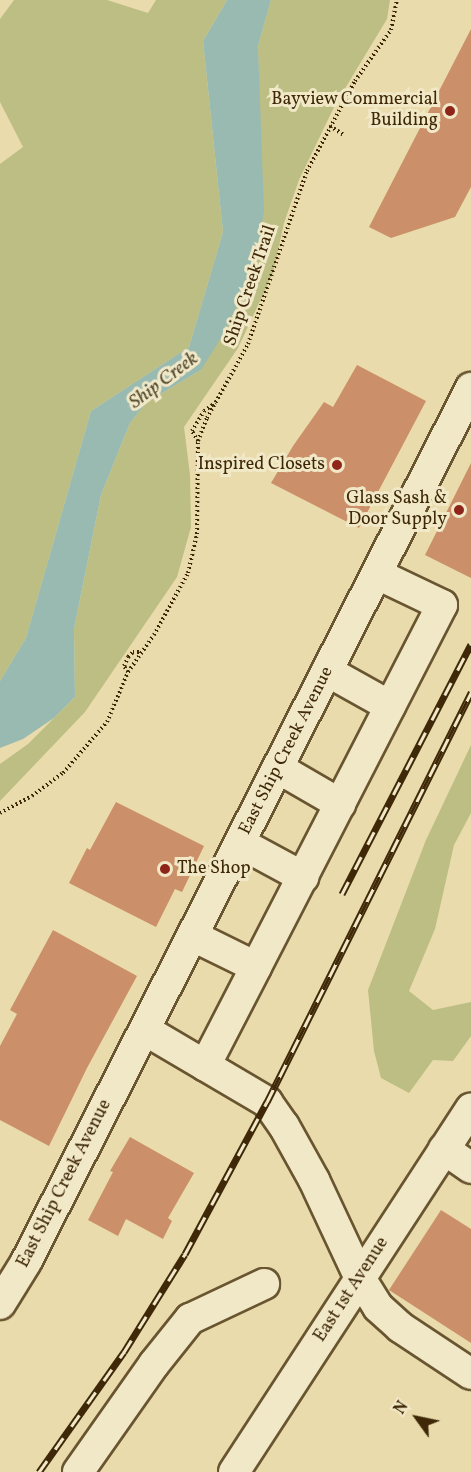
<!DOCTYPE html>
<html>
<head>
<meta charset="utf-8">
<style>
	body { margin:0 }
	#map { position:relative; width:471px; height:1472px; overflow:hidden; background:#e9dbab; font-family:Vollkorn,serif }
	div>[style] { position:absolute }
	.green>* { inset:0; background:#bcbe84 }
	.water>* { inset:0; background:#99bab0 }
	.building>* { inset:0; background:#cb9069 }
	.path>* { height:4px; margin-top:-2px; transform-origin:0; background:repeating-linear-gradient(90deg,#3e2807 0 1.5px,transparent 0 4.5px) }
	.roads { filter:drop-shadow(2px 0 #695530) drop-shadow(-2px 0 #695530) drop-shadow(0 2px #695530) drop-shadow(0 -2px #695530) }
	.minor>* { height:30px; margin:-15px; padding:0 15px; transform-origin:15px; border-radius:15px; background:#f1e8c8 }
	.rail>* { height:7px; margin-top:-3.5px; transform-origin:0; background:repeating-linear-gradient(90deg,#f1e8c8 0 14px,#3e2807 0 28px); box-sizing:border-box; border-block:2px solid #3e2807 }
	.dots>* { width:16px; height:16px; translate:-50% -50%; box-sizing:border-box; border:3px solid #f1e8c8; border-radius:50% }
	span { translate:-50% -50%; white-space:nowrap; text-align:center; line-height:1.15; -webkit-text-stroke:6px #f1e8c8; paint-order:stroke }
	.poi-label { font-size:18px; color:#3e2807 }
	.right { translate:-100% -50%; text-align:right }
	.left { translate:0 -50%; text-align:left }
	.street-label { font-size:18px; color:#3e2807 }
	.water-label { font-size:20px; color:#554c31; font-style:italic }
	.north { position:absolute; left:387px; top:1388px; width:60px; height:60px; -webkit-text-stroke:4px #f1e8c8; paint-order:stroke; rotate:303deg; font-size:16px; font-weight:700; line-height:24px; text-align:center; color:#3e2807 }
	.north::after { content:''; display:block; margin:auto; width:21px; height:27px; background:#3e2807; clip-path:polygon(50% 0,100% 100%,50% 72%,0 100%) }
</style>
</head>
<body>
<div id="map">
	<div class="green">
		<div style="clip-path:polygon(14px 0,107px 0,148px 13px,156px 0,227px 0,203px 41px,223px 232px,189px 347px,91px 411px,26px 638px,0 681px,0 164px,23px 147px,0 102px,0 19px)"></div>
		<div style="clip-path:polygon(271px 0,390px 0,387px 19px,335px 105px,299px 180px,284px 223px,273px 273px,238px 348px,184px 427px,190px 475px,191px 527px,177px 577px,85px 712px,0 801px,0 764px,28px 744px,75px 697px,74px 629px,101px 495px,130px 423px,147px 402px,201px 370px,259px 100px,258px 46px)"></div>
		<div style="clip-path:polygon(471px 745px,471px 813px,454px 845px,435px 929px,409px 991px,433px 1010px,471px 1002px,471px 1036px,453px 1061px,433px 1060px,409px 1093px,381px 1078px,374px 1051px,368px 990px,426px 840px)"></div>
	</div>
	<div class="water">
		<div style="clip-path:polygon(227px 0,271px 0,258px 46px,264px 212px,252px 275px,221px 338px,201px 370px,147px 402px,130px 423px,101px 495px,74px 629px,75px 697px,54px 718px,23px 739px,0 748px,0 681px,26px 638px,91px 411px,189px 347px,223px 232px,203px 41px)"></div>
	</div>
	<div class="building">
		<div style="clip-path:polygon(471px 29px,471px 187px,455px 217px,391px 238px,369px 227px)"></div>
		<div style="clip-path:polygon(357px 365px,426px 401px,359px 528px,271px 483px,293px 446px,324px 402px,333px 407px)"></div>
		<div style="clip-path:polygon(471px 463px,471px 578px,425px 555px)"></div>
		<div style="clip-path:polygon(116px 802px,204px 846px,182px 892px,175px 889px,156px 927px,69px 883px,87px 848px,90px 850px)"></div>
		<div style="clip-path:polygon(53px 930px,137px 976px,87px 1068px,49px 1146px,0 1120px,0 1046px,17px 1014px,10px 1010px)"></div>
		<div style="clip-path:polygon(130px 1137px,194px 1173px,168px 1218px,172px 1221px,163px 1239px,126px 1219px,118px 1236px,88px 1220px,113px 1172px,110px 1171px)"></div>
		<div style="clip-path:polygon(441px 1210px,471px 1229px,471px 1343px,389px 1290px)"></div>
	</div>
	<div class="path">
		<div style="left:330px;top:126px;width:17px;rotate:33deg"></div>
		<div style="left:198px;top:441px;width:12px;rotate:-121deg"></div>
		<div style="left:192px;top:431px;width:23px;rotate:-59deg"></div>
		<div style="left:204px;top:411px;width:14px;rotate:-36deg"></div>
		<div style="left:128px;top:672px;width:7px;rotate:-124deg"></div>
		<div style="left:124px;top:666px;width:10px;rotate:-66deg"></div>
		<div style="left:128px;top:657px;width:7px;rotate:-45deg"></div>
		<div style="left:133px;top:652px;width:8px"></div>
		<div style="left:0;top:813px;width:36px;rotate:-28deg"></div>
		<div style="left:32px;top:796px;width:39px;rotate:-37deg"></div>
		<div style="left:63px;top:773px;width:67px;rotate:-49.2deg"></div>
		<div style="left:107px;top:722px;width:54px;rotate:-67.2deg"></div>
		<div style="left:128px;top:672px;width:45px;rotate:-54.9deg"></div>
		<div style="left:154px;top:635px;width:71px;rotate:-61.3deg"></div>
		<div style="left:188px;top:573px;width:40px;rotate:-77deg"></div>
		<div style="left:197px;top:534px;width:93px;rotate:-89.4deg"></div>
		<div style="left:198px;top:441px;width:25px;rotate:-69deg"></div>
		<div style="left:207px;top:418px;width:85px;rotate:-61deg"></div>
		<div style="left:248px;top:344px;width:183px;rotate:-71.2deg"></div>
		<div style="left:307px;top:171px;width:102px;rotate:-61.9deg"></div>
		<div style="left:355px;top:81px;width:62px;rotate:-54.8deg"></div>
		<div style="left:391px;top:30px;width:31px;rotate:-79deg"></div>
	</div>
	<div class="roads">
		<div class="minor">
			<div style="left:327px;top:671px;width:72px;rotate:29.1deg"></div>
			<div style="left:278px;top:768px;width:72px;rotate:30.1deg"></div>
			<div style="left:240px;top:843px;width:72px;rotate:28.4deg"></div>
			<div style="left:193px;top:936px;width:70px;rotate:26.2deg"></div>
			<div style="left:256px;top:967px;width:111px;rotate:117.3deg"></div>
			<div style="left:256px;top:967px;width:407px;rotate:-62.8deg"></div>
			<div style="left:442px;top:605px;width:72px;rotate:-154.5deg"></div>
			<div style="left:145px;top:1030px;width:142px;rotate:30.5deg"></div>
			<div style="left:267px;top:1102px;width:29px;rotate:55deg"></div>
			<div style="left:284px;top:1126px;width:62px;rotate:60.9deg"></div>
			<div style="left:314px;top:1180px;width:108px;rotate:64.9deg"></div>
			<div style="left:360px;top:1278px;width:34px;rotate:58deg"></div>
			<div style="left:378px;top:1307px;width:30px;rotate:42deg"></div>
			<div style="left:400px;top:1327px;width:85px;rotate:33.5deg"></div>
			<div style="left:444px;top:1149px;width:33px;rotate:35deg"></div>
			<div style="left:0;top:1304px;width:49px;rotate:-58.2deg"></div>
			<div style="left:26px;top:1262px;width:981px;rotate:-63.02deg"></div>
			<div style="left:78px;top:1472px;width:132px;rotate:-54.9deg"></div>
			<div style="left:154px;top:1364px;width:58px;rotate:-51.3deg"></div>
			<div style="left:190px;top:1319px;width:82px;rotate:-25.3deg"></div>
			<div style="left:234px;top:1472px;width:434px;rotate:-56.9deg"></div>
		</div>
	</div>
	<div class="rail">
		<div style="left:342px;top:894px;width:281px;rotate:-62.7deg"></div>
		<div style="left:39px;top:1472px;width:147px;rotate:-54.7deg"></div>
		<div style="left:124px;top:1352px;width:115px;rotate:-58.1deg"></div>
		<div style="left:185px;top:1254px;width:173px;rotate:-61.7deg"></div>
		<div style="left:267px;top:1102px;width:458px;rotate:-63.5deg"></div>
	</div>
	<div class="dots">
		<div style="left:450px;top:111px;background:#8f2418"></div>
		<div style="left:337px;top:465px;background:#8f2418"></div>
		<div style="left:459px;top:510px;background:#8f2418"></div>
		<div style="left:165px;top:869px;background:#8f2418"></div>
	</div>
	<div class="poi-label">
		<span class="right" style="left:438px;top:111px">Bayview Commercial<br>Building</span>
		<span class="right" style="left:325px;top:465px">Inspired Closets</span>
		<span class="right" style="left:447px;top:510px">Glass Sash &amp;<br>Door Supply</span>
		<span class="left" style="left:177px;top:869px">The Shop</span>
	</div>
	<div class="street-label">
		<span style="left:251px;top:286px;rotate:-71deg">Ship Creek Trail</span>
		<span style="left:287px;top:751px;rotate:-63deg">East Ship Creek Avenue</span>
		<span style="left:65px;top:1184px;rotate:-63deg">East Ship Creek Avenue</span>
		<span style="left:352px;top:1290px;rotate:-57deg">East 1st Avenue</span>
	</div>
	<div class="water-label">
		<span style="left:164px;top:381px;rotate:-37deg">Ship Creek</span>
	</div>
	<div class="north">N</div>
</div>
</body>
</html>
